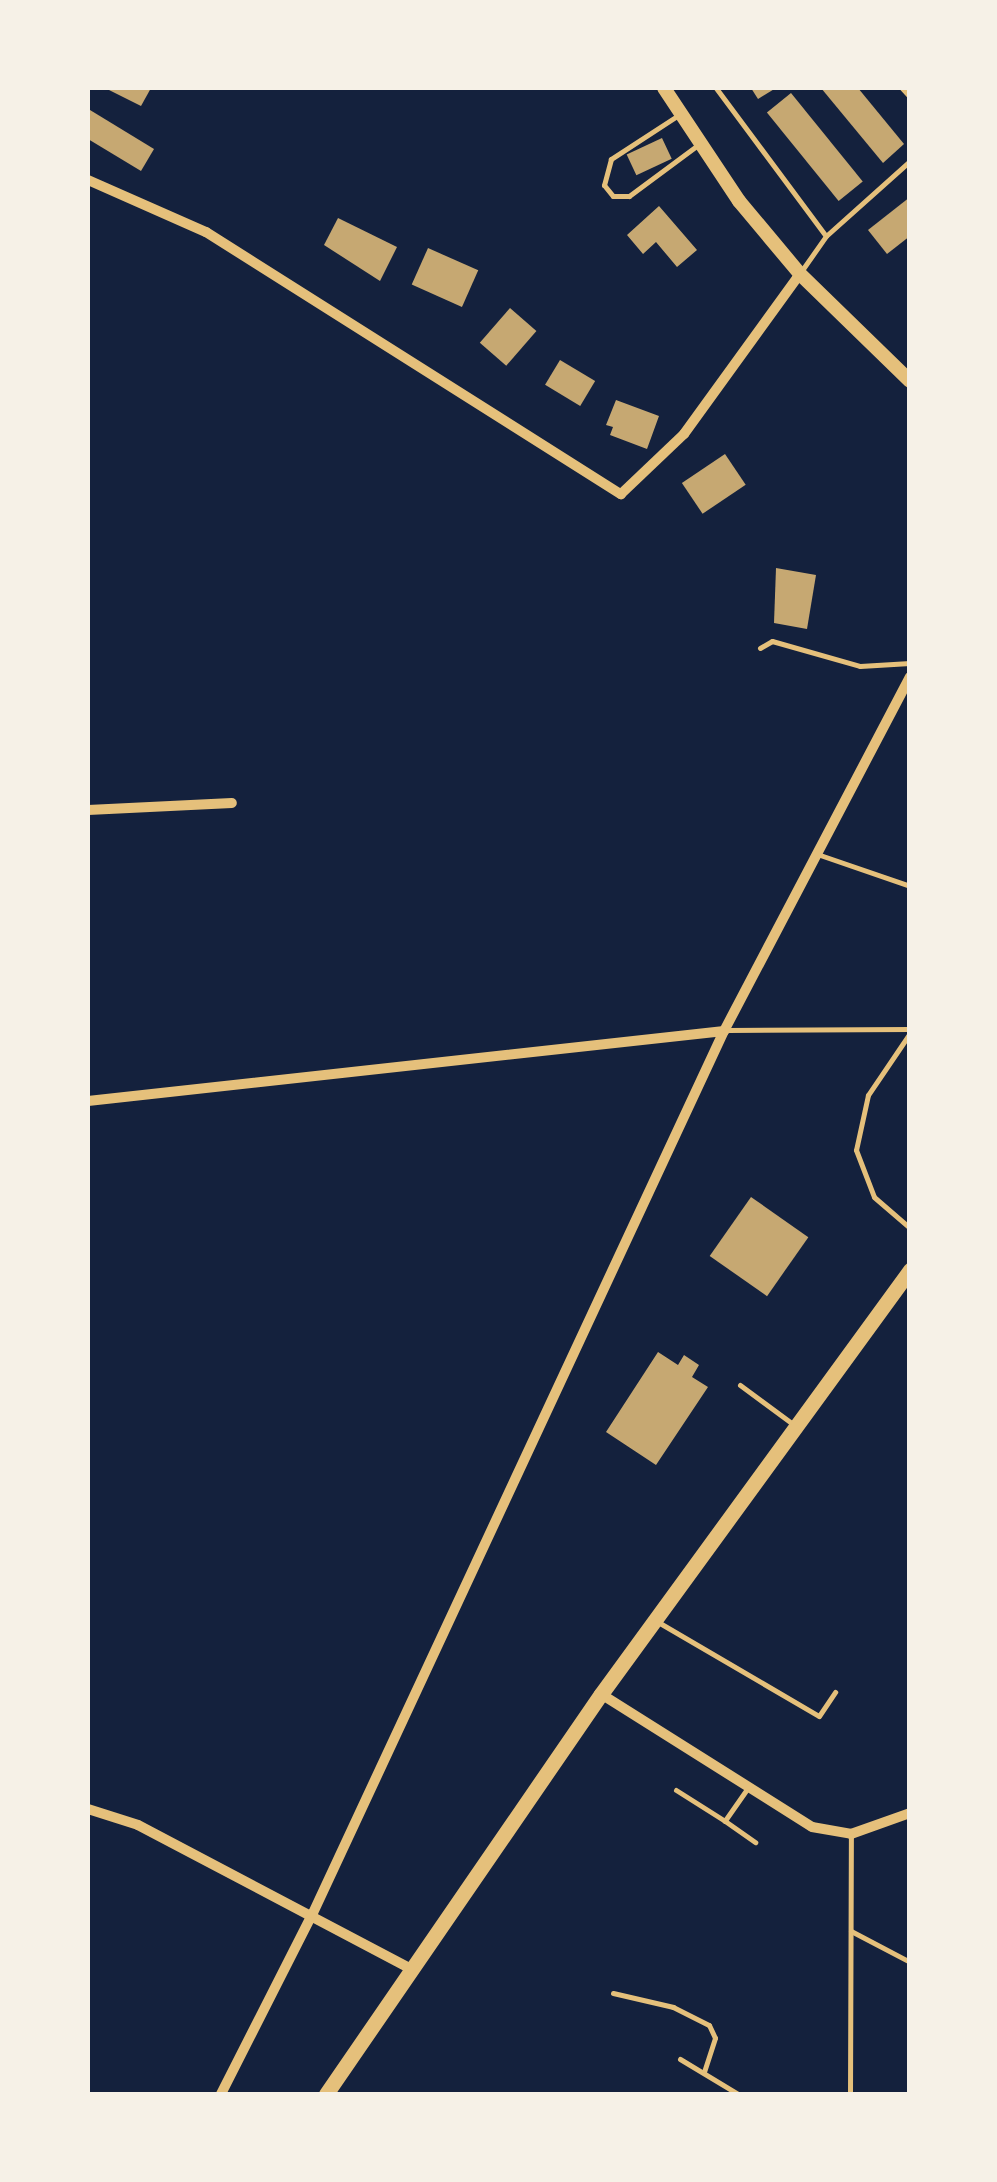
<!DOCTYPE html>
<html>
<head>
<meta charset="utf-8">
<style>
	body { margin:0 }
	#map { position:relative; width:997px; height:2182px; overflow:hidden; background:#14213d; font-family:Barlow,sans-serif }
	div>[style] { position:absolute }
	.building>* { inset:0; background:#c6a872; transform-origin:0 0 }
	.service>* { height:5px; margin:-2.5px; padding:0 2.5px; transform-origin:2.5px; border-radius:2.5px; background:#e5c07b }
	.minor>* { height:10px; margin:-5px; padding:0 5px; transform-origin:5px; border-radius:5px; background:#e5c07b }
	.secondary>* { height:14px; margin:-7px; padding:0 7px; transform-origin:7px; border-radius:7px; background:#e5c07b }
	.primary>* { height:15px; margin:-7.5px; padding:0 7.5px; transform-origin:7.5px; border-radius:7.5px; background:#e5c07b }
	span { translate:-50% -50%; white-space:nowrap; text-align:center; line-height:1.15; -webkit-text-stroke:10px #f6f1e7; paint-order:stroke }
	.frame { position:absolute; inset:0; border:90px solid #f6f1e7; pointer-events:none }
</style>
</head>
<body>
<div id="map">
	<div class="building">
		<div style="clip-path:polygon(105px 88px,151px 88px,141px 106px)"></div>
		<div style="clip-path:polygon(751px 88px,776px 88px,758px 99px)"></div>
		<div style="clip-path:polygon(821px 88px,858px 88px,904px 144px,883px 163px)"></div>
		<div style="left:791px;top:93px;width:114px;height:31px;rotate:51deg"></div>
		<div style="clip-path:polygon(90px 110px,154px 149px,141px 171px,88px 139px)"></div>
		<div style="left:662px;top:138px;width:23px;height:39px;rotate:65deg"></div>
		<div style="clip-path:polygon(910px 197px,910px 236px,887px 254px,868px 230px)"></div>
		<div style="clip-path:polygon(659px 206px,697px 250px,677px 267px,656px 242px,643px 254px,627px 235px)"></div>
		<div style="clip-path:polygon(338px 218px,397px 247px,380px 281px,324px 245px)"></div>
		<div style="left:428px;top:248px;width:55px;height:40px;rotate:24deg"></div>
		<div style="left:510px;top:308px;width:35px;height:46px;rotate:41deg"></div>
		<div style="left:560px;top:360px;width:41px;height:29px;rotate:31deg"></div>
		<div style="clip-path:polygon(616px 400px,659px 416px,647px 449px,610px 435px,613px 427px,606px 425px)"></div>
		<div style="left:725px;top:454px;width:37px;height:52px;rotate:56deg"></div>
		<div style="clip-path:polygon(776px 568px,816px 575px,807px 629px,774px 623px)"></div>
		<div style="left:751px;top:1197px;width:70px;height:72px;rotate:35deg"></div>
		<div style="clip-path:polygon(658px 1352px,678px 1365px,684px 1355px,699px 1365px,692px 1377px,708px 1387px,656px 1465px,606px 1432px)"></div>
	</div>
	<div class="service">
		<div style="left:716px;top:88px;width:184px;rotate:53.4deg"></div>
		<div style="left:902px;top:88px;width:12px;rotate:48deg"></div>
		<div style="left:677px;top:116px;width:79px;rotate:146.9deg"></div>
		<div style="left:611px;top:159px;width:27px;rotate:105deg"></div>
		<div style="left:604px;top:185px;width:14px;rotate:51deg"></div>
		<div style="left:613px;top:196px;width:16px"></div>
		<div style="left:629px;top:196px;width:86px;rotate:-36.5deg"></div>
		<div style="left:800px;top:273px;width:45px;rotate:-54.9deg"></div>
		<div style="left:826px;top:236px;width:113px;rotate:-41.8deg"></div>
		<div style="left:760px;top:648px;width:14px;rotate:-30deg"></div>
		<div style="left:772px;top:641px;width:91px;rotate:15.9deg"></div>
		<div style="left:860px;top:666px;width:50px;rotate:-3.4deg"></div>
		<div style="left:820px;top:855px;width:95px;rotate:19deg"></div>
		<div style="left:728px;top:1030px;width:182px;rotate:-0.3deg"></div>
		<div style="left:910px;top:1033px;width:75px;rotate:124.1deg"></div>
		<div style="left:868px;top:1095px;width:56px;rotate:102.3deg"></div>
		<div style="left:856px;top:1150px;width:50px;rotate:69deg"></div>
		<div style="left:874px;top:1197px;width:48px;rotate:40.7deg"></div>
		<div style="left:740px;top:1385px;width:67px;rotate:36.5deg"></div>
		<div style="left:658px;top:1622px;width:186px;rotate:30.3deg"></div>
		<div style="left:819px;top:1716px;width:29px;rotate:-56deg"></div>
		<div style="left:747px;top:1789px;width:39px;rotate:125deg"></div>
		<div style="left:725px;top:1821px;width:37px;rotate:35deg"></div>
		<div style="left:676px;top:1790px;width:58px;rotate:32.3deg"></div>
		<div style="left:851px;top:1931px;width:67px;rotate:27.7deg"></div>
		<div style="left:613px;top:1993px;width:62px;rotate:13.1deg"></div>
		<div style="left:673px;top:2007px;width:40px;rotate:26.6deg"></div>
		<div style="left:709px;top:2025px;width:14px;rotate:65deg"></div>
		<div style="left:715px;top:2038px;width:36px;rotate:108deg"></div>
		<div style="left:680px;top:2059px;width:68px;rotate:31.1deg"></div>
		<div style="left:850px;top:2094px;width:260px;rotate:-89.8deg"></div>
	</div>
	<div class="minor">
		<div style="left:88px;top:180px;width:129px;rotate:23.8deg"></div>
		<div style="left:206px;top:232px;width:491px;rotate:32.3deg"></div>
		<div style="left:621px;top:494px;width:87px;rotate:-43.6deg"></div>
		<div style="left:684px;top:434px;width:198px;rotate:-54.1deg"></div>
		<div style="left:88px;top:810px;width:144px;rotate:-2.8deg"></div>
		<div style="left:88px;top:1101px;width:640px;rotate:-6.28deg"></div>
		<div style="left:601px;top:1694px;width:249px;rotate:32.2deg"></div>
		<div style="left:812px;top:1827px;width:40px;rotate:10deg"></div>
		<div style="left:851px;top:1834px;width:63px;rotate:-19.6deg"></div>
		<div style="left:88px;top:1809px;width:52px;rotate:17.7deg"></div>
		<div style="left:138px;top:1825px;width:311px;rotate:27.8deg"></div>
		<div style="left:221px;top:2094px;width:203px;rotate:-63.1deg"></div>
		<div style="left:313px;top:1913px;width:973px;rotate:-65.02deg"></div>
		<div style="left:724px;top:1031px;width:400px;rotate:-62.3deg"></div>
	</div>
	<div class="secondary">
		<div style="left:664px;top:88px;width:136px;rotate:56.4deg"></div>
		<div style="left:739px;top:201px;width:95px;rotate:50.1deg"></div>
		<div style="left:800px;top:274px;width:153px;rotate:44.2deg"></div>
	</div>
	<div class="primary">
		<div style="left:326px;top:2094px;width:485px;rotate:-55.5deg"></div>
		<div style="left:601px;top:1694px;width:525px;rotate:-53.92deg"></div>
	</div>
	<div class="frame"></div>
</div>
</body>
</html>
